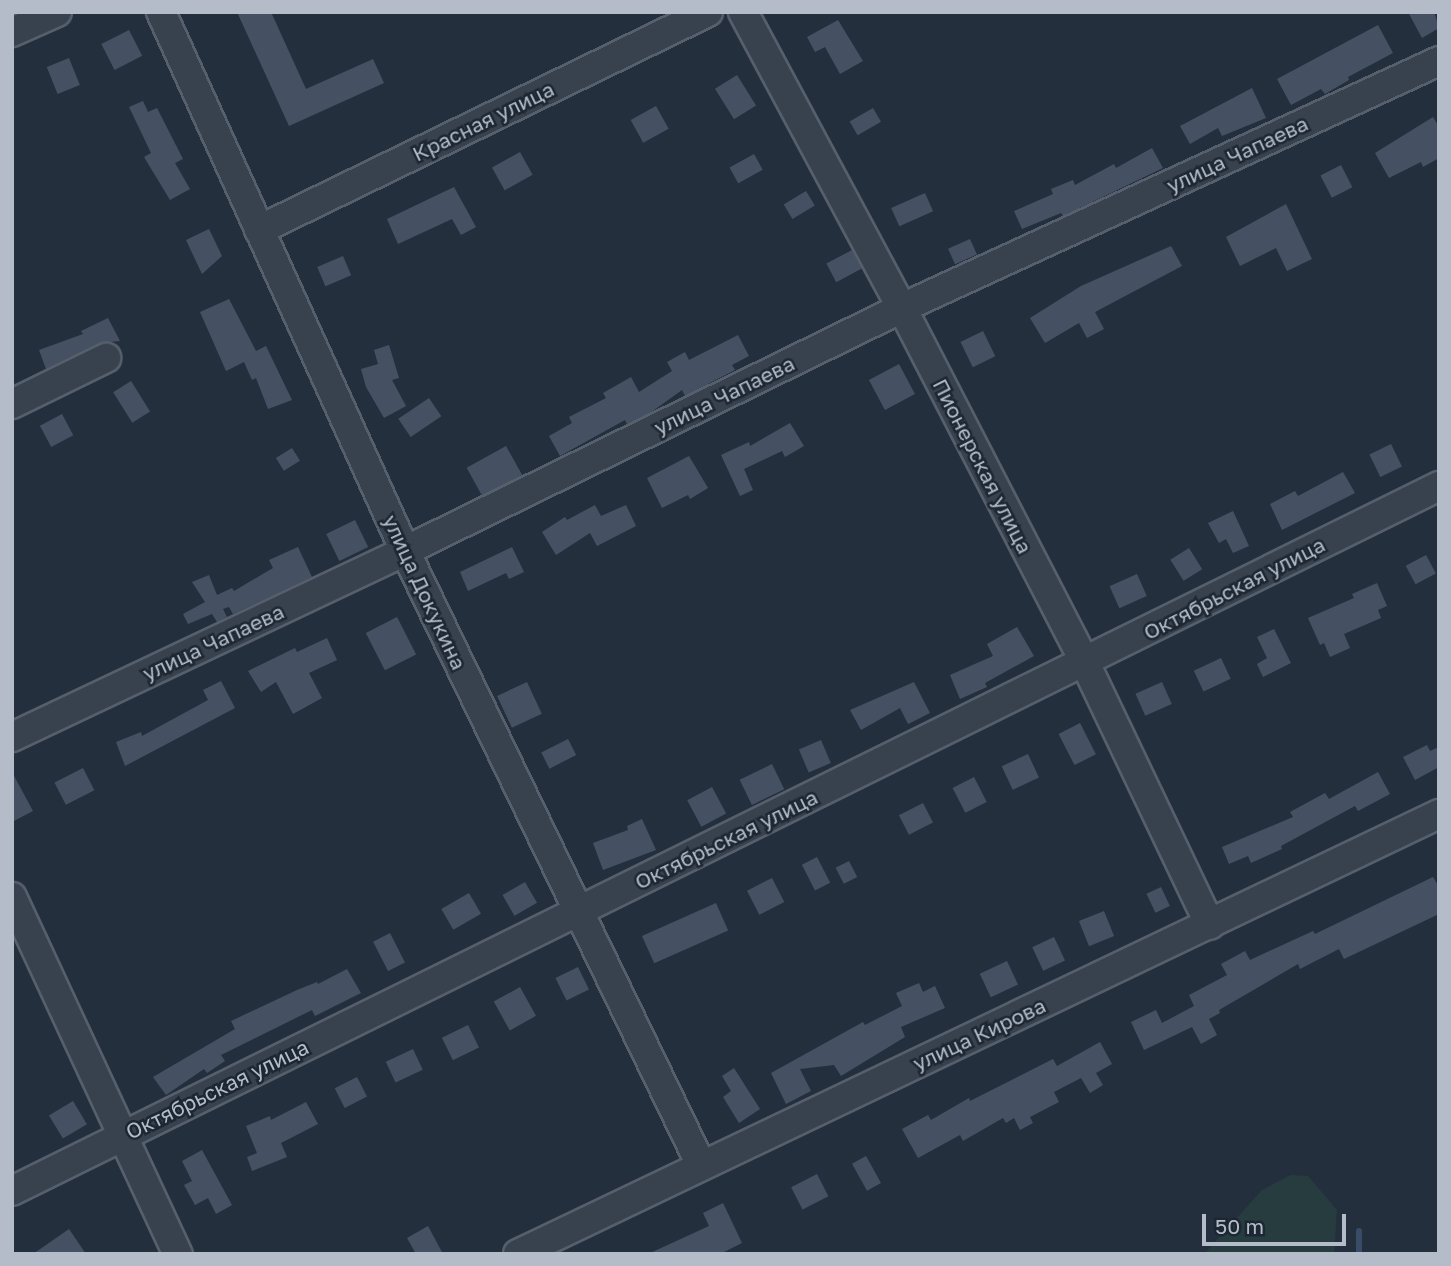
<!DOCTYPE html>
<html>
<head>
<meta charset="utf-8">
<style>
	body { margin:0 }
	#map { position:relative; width:1451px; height:1266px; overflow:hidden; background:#242f3e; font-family:"Golos Text",sans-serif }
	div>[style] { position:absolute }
	.green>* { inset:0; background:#263c3f }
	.stream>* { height:6px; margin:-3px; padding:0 3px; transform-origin:3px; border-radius:3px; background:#394c67 }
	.building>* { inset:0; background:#455162; transform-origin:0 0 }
	.roads { filter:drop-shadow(2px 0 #565f6c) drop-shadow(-2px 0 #565f6c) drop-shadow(0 2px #565f6c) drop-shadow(0 -2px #565f6c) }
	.minor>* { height:28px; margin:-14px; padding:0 14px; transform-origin:14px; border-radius:14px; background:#38414e }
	span { translate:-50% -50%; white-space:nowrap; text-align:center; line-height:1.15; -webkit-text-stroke:5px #1d2633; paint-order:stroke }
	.street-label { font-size:21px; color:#b4bcc9 }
	.frame { position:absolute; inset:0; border:14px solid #b4bcc9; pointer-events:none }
	.scale { position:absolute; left:1202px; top:1214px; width:144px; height:32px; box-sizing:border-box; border:4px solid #b4bcc9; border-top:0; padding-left:9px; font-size:21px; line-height:24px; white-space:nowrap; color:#b4bcc9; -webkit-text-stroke:5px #1d2633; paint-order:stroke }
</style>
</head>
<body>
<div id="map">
	<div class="green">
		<div style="clip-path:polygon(1291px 1175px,1308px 1176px,1337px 1210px,1334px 1254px,1204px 1254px,1262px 1190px)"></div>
	</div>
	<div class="stream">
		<div style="left:1359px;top:1231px;width:23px;rotate:90deg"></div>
	</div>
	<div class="building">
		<div style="clip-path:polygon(237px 12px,271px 12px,306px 89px,373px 59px,384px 83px,289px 126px)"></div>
		<div style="clip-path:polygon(1408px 12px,1434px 12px,1439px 28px,1422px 38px)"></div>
		<div style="clip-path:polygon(838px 20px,863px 61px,840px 74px,825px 47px,815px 52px,807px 37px)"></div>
		<div style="clip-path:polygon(1378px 25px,1393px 53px,1348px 77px,1349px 80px,1325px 94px,1321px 89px,1291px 105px,1277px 79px)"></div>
		<div style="left:129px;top:30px;width:29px;height:31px;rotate:63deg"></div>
		<div style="left:69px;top:58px;width:29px;height:24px;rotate:68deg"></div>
		<div style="left:737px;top:75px;width:36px;height:26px;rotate:58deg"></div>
		<div style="clip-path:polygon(1252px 88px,1266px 118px,1222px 136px,1218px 128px,1190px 144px,1180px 126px)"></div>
		<div style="clip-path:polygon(143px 101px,148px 112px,157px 108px,183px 159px,175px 163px,190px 189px,170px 200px,144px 157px,151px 153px,129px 107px)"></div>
		<div style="left:656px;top:106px;width:26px;height:29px;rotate:61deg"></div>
		<div style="left:873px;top:108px;width:16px;height:27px;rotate:60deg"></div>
		<div style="clip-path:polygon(1433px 117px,1439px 127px,1439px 158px,1423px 167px,1421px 162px,1389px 178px,1375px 153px)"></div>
		<div style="clip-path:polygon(1152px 148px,1163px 168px,1063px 216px,1061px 213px,1022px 229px,1014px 211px,1053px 194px,1051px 189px,1073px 180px,1075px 185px,1114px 164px,1116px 168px)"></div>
		<div style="left:520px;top:152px;width:26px;height:32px;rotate:61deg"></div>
		<div style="left:754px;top:154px;width:18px;height:28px;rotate:61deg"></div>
		<div style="left:1341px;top:165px;width:25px;height:23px;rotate:63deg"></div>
		<div style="clip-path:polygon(454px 187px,476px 227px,461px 235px,452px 219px,398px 244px,387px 219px)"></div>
		<div style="left:806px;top:191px;width:17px;height:26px;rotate:59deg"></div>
		<div style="left:925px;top:193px;width:20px;height:37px;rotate:66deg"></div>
		<div style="clip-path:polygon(1286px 204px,1312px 259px,1287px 271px,1276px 248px,1240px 266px,1226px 237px)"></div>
		<div style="clip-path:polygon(209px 229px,222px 256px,202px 274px,186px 240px)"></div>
		<div style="left:970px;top:239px;width:17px;height:24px;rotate:66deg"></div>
		<div style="clip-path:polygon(1171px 246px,1182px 266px,1095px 312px,1104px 329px,1087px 338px,1079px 323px,1045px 343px,1030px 318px,1081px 286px)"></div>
		<div style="left:852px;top:250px;width:21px;height:29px;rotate:62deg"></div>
		<div style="left:343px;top:256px;width:21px;height:28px;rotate:67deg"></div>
		<div style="clip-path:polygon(229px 299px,256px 351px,266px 346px,292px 400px,268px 409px,256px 378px,252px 380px,244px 362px,226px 371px,200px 312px)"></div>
		<div style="clip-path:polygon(108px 318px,120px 341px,99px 343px,46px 369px,39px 350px,83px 334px,81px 331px)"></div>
		<div style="left:983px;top:331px;width:28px;height:25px;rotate:64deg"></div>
		<div style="clip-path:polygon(738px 335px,749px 356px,732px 365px,735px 370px,685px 396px,682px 390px,650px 413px,627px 424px,625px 420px,560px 456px,549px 436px,572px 423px,569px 417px,606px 398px,603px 393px,631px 377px,639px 392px,672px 371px,667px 362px,685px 352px,689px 360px)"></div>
		<div style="clip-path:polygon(389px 345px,399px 378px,392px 380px,406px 406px,384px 418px,366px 387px,361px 369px,378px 364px,374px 350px)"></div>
		<div style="left:899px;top:364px;width:34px;height:34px;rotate:62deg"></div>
		<div style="left:131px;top:381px;width:36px;height:21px;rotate:58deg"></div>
		<div style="left:429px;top:398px;width:22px;height:37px;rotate:56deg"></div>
		<div style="left:62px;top:414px;width:24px;height:25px;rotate:62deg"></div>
		<div style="clip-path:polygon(790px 423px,804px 446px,785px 457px,782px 451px,744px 469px,753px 490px,740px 496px,721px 455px,749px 442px,750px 446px)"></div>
		<div style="left:1391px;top:444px;width:25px;height:24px;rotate:64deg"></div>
		<div style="left:506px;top:446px;width:33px;height:45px;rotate:61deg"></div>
		<div style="left:292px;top:448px;width:15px;height:19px;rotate:58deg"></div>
		<div style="clip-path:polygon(689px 456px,708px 488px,690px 499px,688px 495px,662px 508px,647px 478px)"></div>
		<div style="clip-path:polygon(1343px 472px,1355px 493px,1282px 530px,1270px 504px,1295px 491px,1298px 496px)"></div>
		<div style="clip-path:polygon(595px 505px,601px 516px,626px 505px,636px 526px,597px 546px,590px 533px,556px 555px,542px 532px,565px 517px,567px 520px)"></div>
		<div style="clip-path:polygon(1233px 511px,1249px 546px,1233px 553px,1226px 539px,1219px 543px,1208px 523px)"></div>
		<div style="left:355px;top:520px;width:30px;height:32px;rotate:64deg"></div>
		<div style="clip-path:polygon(298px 547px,312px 577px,233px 614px,229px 607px,223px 609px,227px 617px,217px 622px,212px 614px,188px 624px,183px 614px,205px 602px,192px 582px,209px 575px,217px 595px,232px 588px,234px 591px,273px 568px,269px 560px)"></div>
		<div style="clip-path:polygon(512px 547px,524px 572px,509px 579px,506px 573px,468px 591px,460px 572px)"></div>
		<div style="left:1189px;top:548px;width:25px;height:22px;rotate:58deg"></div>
		<div style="left:1426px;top:555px;width:21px;height:23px;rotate:62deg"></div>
		<div style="left:1137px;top:574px;width:24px;height:30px;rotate:66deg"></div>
		<div style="clip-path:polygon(1377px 583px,1387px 606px,1378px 610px,1381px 618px,1344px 634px,1350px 648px,1330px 657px,1324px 643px,1320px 645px,1308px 618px,1354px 598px,1352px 594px)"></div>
		<div style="left:397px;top:617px;width:42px;height:35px;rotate:63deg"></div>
		<div style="clip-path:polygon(1017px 627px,1034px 656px,985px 683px,987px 687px,960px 699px,950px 675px,993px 656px,987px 644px)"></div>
		<div style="clip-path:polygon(1274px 629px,1291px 663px,1263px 677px,1257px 664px,1267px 658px,1257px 637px)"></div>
		<div style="clip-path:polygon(327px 638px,337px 660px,309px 673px,322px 698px,293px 714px,276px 682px,261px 692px,248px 671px,295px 648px,297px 652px)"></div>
		<div style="left:1221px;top:658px;width:23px;height:30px;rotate:65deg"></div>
		<div style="clip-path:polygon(221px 681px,235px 708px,125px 766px,116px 742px,141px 732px,142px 736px,208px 700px,203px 690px)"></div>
		<div style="left:527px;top:682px;width:35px;height:33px;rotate:65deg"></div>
		<div style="clip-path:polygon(914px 682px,930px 713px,908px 724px,900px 708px,861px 730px,850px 710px)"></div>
		<div style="left:1162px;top:682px;width:24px;height:29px;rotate:66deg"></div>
		<div style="left:1080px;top:723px;width:35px;height:24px;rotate:63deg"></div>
		<div style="left:568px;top:739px;width:18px;height:30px;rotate:63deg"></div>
		<div style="left:821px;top:740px;width:25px;height:24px;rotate:67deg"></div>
		<div style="clip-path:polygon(1427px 745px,1430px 751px,1439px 747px,1439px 767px,1415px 780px,1403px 757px)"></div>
		<div style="left:1028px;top:754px;width:26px;height:29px;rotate:65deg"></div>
		<div style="left:772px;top:764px;width:28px;height:36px;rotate:64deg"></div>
		<div style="left:83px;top:768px;width:25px;height:32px;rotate:63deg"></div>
		<div style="clip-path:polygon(12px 772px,33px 811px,12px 822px)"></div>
		<div style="clip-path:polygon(1378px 772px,1390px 794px,1358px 811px,1355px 806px,1281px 846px,1282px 849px,1251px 863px,1248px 856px,1229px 864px,1222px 847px,1293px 817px,1290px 812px,1325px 793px,1329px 799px)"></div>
		<div style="left:974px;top:777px;width:28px;height:24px;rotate:63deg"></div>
		<div style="left:712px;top:787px;width:30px;height:28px;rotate:62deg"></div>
		<div style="left:923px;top:803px;width:22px;height:27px;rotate:63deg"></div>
		<div style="clip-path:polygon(642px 819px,656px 850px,603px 870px,593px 843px,628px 830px,627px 826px)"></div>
		<div style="left:817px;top:857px;width:29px;height:17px;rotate:63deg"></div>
		<div style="left:849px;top:861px;width:18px;height:15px;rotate:63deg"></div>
		<div style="clip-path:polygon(1433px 877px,1439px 887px,1439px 914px,1344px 959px,1339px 949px,1300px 969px,1298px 964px,1219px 1010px,1220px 1013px,1209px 1019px,1217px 1035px,1201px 1044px,1192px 1027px,1144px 1050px,1131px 1022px,1156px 1010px,1162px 1023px,1194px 1006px,1189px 995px,1227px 975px,1221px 964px,1245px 951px,1250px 960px,1313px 931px,1315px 934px)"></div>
		<div style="left:772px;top:878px;width:27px;height:28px;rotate:63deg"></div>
		<div style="left:525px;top:882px;width:24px;height:26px;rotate:60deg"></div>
		<div style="left:1161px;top:887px;width:21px;height:16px;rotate:65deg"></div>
		<div style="left:469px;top:893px;width:24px;height:32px;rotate:60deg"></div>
		<div style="left:716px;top:903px;width:30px;height:81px;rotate:66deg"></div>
		<div style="left:1104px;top:911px;width:27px;height:27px;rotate:68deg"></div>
		<div style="left:390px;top:933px;width:33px;height:19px;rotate:63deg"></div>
		<div style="left:1054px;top:937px;width:26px;height:24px;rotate:65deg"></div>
		<div style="left:1007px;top:961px;width:26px;height:30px;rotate:65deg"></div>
		<div style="left:578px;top:967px;width:25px;height:25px;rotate:64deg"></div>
		<div style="clip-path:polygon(347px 969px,361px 993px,315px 1016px,312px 1010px,221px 1055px,225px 1061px,207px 1073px,204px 1069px,166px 1095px,153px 1077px,235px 1029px,231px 1021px,297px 990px,317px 982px,318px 984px)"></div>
		<div style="clip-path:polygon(919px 983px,923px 992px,935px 986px,945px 1008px,901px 1027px,905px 1037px,841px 1076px,834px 1065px,800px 1069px,811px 1091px,786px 1104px,771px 1073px,863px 1022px,865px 1025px,902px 1006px,896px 993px)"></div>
		<div style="left:520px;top:987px;width:33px;height:30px;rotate:61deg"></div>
		<div style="left:468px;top:1025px;width:25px;height:29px;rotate:64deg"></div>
		<div style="clip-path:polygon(1100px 1042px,1112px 1064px,1096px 1073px,1103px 1085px,1090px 1093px,1081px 1078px,1054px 1092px,1059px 1102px,1030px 1117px,1033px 1123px,1020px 1130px,1014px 1118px,1006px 1123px,1003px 1118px,963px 1141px,960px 1135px,918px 1158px,902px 1129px,928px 1115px,931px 1120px,969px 1098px,970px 1101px,1053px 1059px,1057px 1066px)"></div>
		<div style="left:413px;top:1049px;width:23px;height:30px;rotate:65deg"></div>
		<div style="clip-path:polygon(734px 1068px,760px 1109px,739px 1123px,723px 1097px,731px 1091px,722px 1076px)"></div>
		<div style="left:357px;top:1077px;width:22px;height:25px;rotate:63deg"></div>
		<div style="left:73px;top:1101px;width:27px;height:28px;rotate:59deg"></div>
		<div style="clip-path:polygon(306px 1102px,318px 1124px,281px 1143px,287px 1157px,252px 1171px,247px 1157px,257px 1153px,246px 1126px,270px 1116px,271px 1120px)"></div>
		<div style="clip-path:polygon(202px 1150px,232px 1205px,216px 1214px,208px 1198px,195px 1205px,184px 1185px,192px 1181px,182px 1161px)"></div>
		<div style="left:866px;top:1156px;width:31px;height:16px;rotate:61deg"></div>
		<div style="left:817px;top:1174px;width:25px;height:29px;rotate:63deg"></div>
		<div style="clip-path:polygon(723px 1203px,742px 1243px,720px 1254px,648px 1254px,709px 1226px,703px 1213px)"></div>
		<div style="clip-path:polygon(428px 1226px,443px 1254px,416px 1254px,407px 1238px)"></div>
		<div style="clip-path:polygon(69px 1229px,86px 1254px,33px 1254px)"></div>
	</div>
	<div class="roads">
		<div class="minor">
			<div style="left:161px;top:12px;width:592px;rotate:65.64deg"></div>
			<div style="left:405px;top:551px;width:682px;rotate:64.26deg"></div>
			<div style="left:743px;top:12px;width:336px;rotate:61.8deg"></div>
			<div style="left:902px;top:308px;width:399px;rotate:62.7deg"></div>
			<div style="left:1085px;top:663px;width:290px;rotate:64.5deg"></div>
			<div style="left:12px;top:32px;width:49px;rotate:-24deg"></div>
			<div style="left:259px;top:230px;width:499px;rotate:-25.9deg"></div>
			<div style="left:12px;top:404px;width:105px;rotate:-26.1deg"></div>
			<div style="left:12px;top:737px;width:435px;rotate:-25.3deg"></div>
			<div style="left:405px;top:551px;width:553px;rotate:-26.06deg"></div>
			<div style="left:902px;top:308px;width:591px;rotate:-24.7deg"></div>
			<div style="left:12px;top:897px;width:394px;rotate:65.1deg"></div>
			<div style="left:12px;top:1191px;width:1592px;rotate:-26.29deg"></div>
			<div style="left:518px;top:1254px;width:1021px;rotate:-25.54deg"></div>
		</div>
	</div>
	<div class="street-label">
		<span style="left:483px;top:121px;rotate:-26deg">Красная улица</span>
		<span style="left:1237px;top:154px;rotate:-25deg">улица Чапаева</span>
		<span style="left:724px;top:395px;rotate:-26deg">улица Чапаева</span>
		<span style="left:983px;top:466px;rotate:63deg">Пионерская улица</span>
		<span style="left:1234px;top:588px;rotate:-27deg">Октябрьская улица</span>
		<span style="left:425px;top:592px;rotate:65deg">улица Докукина</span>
		<span style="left:213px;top:642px;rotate:-25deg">улица Чапаева</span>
		<span style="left:726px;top:839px;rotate:-26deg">Октябрьская улица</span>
		<span style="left:979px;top:1034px;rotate:-25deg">улица Кирова</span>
		<span style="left:217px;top:1089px;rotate:-26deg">Октябрьская улица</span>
	</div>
	<div class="frame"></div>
	<div class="scale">50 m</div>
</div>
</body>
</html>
